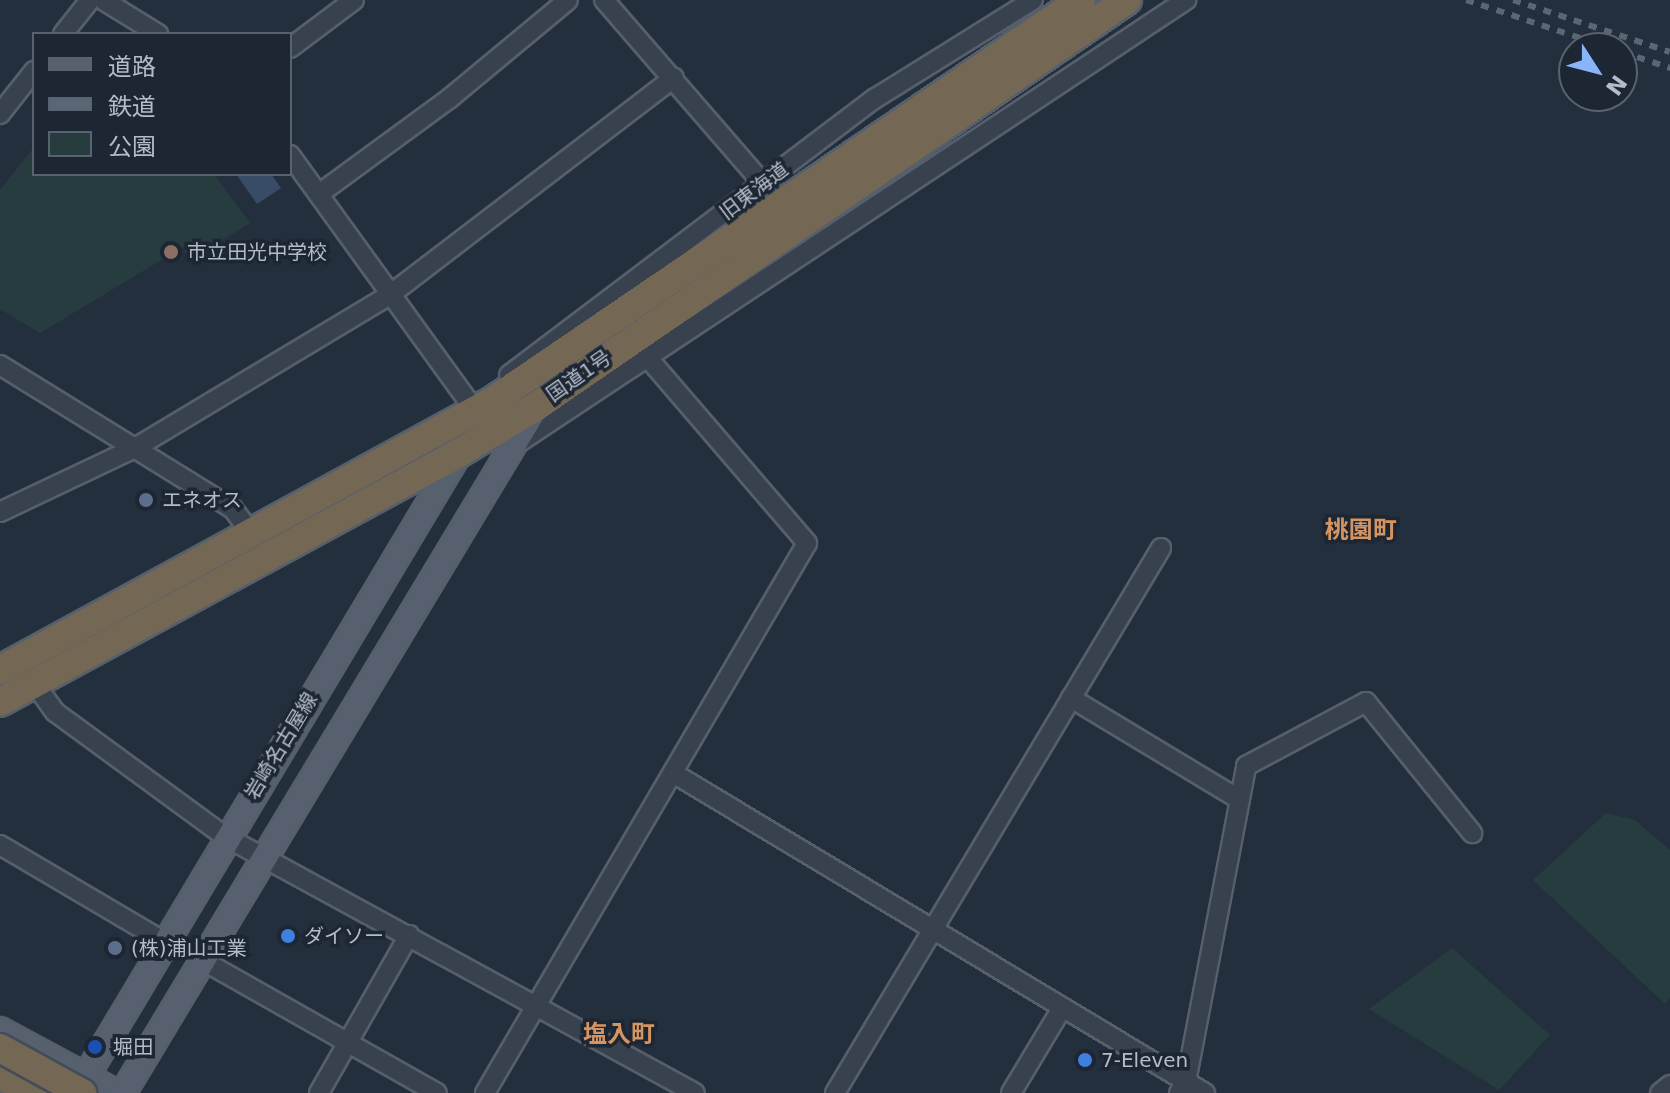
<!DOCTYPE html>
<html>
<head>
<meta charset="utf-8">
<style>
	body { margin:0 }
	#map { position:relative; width:1670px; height:1093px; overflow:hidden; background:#242f3e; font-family:"DejaVu Sans","Noto Sans JP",sans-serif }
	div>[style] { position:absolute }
	.green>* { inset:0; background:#263c3f }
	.water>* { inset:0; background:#394c67 }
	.roads { filter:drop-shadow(2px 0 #565f6c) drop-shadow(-2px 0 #565f6c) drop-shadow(0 2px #565f6c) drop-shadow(0 -2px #565f6c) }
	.minor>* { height:18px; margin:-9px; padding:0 9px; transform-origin:9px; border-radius:9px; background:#38414e }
	.major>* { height:24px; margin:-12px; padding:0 12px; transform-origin:12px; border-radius:12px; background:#56606e }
	.highway>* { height:28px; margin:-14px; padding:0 14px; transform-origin:14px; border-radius:14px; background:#746855 }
	.rail>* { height:6px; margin-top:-3px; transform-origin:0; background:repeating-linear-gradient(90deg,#5a6575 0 8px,transparent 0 16px) }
	.bridges { filter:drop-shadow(2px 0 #434c59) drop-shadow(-2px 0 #434c59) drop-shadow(0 2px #434c59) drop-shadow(0 -2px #434c59) }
	.highway-bridge>* { height:28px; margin:-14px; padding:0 14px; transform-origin:14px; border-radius:14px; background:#746855 }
	.dots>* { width:22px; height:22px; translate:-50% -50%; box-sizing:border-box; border:4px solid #1d2633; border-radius:50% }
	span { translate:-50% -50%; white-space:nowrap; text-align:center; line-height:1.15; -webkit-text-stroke:7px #1d2633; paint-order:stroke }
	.street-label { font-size:20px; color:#b4bcc9 }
	.poi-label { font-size:20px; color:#b4bcc9 }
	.left { translate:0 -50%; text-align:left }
	.quarter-label { font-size:24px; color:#d59563; font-weight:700 }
	.legend { position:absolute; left:32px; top:32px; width:260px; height:144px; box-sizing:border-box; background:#1d2633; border:2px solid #59626f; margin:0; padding:10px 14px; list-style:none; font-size:24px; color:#b4bcc9 }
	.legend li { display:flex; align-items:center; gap:16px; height:40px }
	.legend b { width:40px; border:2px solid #59626f }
	.north { position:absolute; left:1558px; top:32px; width:80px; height:80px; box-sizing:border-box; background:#1d2633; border:2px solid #59626f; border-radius:50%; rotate:126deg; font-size:22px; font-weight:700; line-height:32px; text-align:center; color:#b4bcc9 }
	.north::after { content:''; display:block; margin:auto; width:28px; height:36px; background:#8ab4f8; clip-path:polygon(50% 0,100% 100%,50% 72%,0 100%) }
</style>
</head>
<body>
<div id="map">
	<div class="green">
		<div style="clip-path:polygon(34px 147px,34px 174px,214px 174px,250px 223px,189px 261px,183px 247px,40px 333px,0 309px,0 190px)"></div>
		<div style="clip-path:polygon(1606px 813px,1635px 820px,1670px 850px,1670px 998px,1665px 1004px,1533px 880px)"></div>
		<div style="clip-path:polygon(1452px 948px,1550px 1035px,1499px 1090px,1369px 1009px)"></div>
	</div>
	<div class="water">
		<div style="clip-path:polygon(236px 174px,271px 174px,281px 188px,257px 204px)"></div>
	</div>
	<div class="roads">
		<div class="minor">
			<div style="left:103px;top:0;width:65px;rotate:31.7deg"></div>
			<div style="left:604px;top:0;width:245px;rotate:49.1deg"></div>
			<div style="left:63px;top:34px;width:43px;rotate:-51.5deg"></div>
			<div style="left:290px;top:48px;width:80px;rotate:-36.9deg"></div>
			<div style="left:0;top:114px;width:55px;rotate:-51.7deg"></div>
			<div style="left:290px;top:155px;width:316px;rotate:54.1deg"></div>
			<div style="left:319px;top:194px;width:162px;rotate:-36.2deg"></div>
			<div style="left:450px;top:98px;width:153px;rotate:-39.7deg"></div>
			<div style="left:0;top:365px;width:274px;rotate:31.7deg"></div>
			<div style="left:233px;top:509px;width:30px;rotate:53deg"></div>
			<div style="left:509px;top:375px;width:458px;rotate:-37.1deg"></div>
			<div style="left:874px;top:99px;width:187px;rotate:-31.9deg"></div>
			<div style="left:518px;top:443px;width:802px;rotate:-33.55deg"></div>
			<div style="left:0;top:512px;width:149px;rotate:-25.4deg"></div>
			<div style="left:135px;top:448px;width:299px;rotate:-31deg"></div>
			<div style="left:391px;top:294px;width:356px;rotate:-37.4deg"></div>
			<div style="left:34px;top:683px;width:36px;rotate:54deg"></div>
			<div style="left:55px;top:712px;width:212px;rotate:36.2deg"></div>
			<div style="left:226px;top:837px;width:534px;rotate:28.63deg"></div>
			<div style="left:1071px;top:698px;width:197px;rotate:31.1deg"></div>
			<div style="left:673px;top:773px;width:621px;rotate:31.03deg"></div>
			<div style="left:0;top:845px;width:191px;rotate:30.5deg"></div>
			<div style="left:200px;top:959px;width:272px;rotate:29.5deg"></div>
			<div style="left:319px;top:1093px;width:182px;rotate:-60.3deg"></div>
			<div style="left:485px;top:1093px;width:637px;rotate:-59.65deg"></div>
			<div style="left:807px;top:543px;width:243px;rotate:-130.7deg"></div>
			<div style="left:835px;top:1093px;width:635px;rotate:-59.11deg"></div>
			<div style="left:1011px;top:1093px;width:99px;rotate:-59deg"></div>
			<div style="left:1179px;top:1093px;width:13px;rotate:-58deg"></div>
			<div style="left:1186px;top:1082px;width:322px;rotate:-79.2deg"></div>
			<div style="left:1246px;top:766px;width:136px;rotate:-28.1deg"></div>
			<div style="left:1366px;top:702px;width:169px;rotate:51deg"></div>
			<div style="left:1660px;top:1093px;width:13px;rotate:-39deg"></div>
		</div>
		<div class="major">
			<div style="left:0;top:1030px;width:133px;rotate:28.3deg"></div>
			<div style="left:76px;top:1093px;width:749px;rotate:-59.09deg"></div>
			<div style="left:123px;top:1093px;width:802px;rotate:-58.93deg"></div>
		</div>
		<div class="highway">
			<div style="left:0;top:670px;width:559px;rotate:-28.63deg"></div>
			<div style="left:491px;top:402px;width:714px;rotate:-34.27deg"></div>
			<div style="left:0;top:702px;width:522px;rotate:-28.48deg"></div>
			<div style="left:459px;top:453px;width:91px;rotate:-31.1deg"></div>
			<div style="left:537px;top:406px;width:716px;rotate:-34.53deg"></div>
			<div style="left:0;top:1075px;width:38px;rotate:28deg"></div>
		</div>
	</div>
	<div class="rail">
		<div style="left:1466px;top:0;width:152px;rotate:18.4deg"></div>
		<div style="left:1513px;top:0;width:165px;rotate:18.3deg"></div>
		<div style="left:1622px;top:52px;width:51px;rotate:18.4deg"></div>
	</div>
	<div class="bridges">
		<div class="highway-bridge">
			<div style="left:0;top:1048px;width:94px;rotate:28.8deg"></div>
		</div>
	</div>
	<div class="dots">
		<div style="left:171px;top:252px;background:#8d6e63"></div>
		<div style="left:146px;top:500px;background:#5c6f8a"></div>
		<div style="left:288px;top:936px;background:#3f7fe0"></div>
		<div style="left:115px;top:948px;background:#5c6f8a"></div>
		<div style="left:95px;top:1047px;background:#1a4fb4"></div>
		<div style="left:1085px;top:1060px;background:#3f7fe0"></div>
	</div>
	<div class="street-label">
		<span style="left:754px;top:191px;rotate:-37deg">旧東海道</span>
		<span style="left:579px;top:376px;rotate:-35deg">国道1号</span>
		<span style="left:281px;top:746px;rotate:-59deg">岩崎名古屋線</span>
	</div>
	<div class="poi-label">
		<span class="left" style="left:187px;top:252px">市立田光中学校</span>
		<span class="left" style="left:162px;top:500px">エネオス</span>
		<span class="left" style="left:304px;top:936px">ダイソー</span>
		<span class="left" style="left:131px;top:948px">(株)浦山工業</span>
		<span class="left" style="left:113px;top:1047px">堀田</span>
		<span class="left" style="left:1101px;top:1060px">7-Eleven</span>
	</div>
	<div class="quarter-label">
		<span style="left:1361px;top:531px">桃園町</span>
		<span style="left:619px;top:1035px">塩入町</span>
	</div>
	<ul class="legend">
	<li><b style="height:10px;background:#56606e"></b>道路</li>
	<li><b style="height:10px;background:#5a6575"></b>鉄道</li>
	<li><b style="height:22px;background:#263c3f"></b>公園</li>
	</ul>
	<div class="north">N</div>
</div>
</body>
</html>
